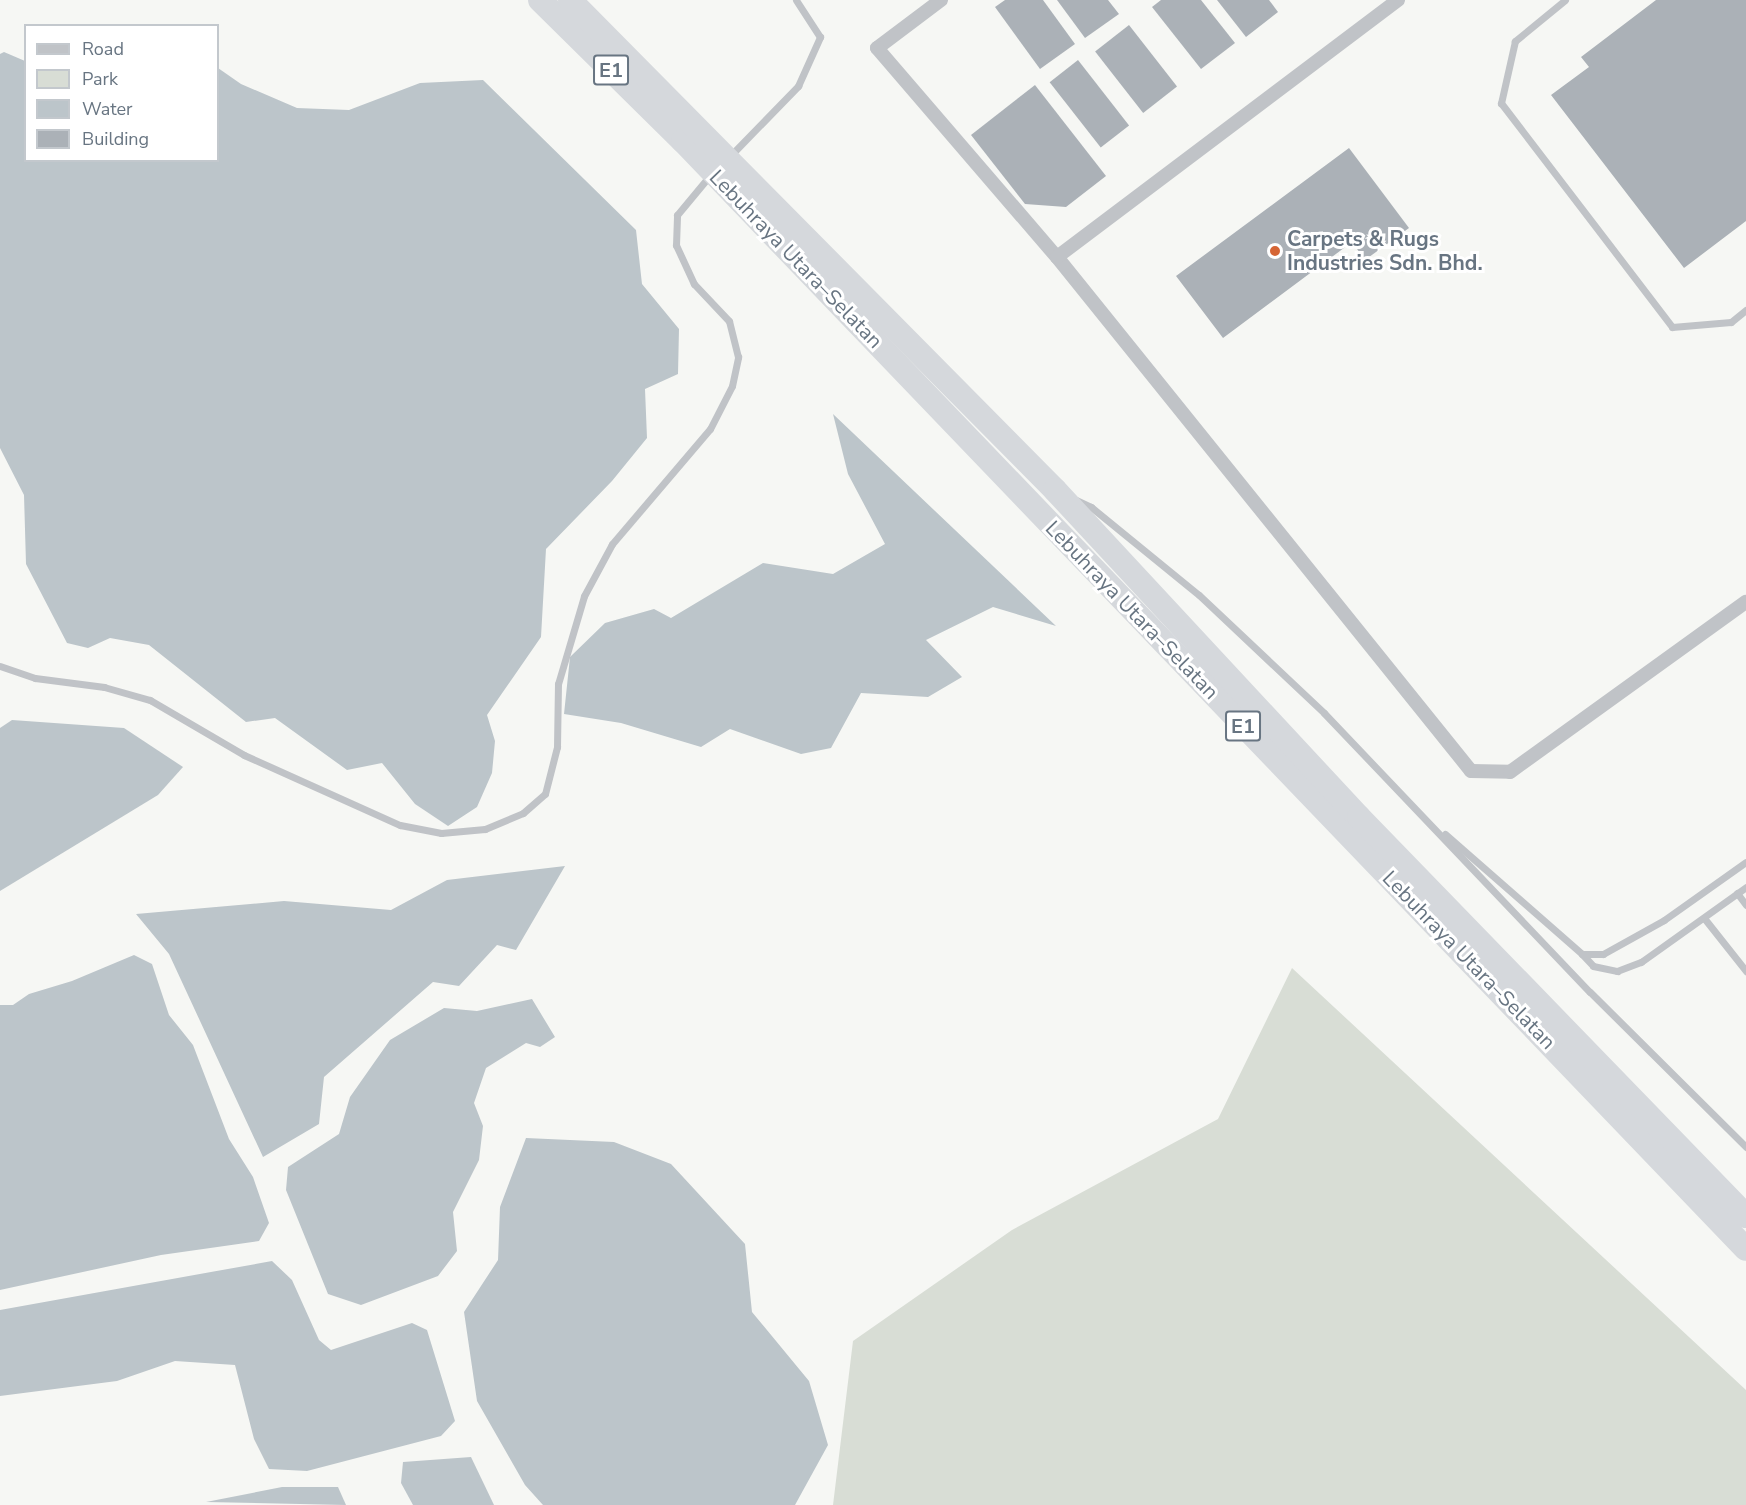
<!DOCTYPE html>
<html>
<head>
<meta charset="utf-8">
<style>
	body { margin:0 }
	#map { position:relative; width:1746px; height:1505px; overflow:hidden; background:#f6f7f4; font-family:"Nunito Sans",sans-serif }
	div>[style] { position:absolute }
	.green>* { inset:0; background:#d8ddd5 }
	.water>* { inset:0; background:#bcc5ca }
	.building>* { inset:0; background:#abb1b7; transform-origin:0 0 }
	.lane>* { height:7px; margin:-3.5px; padding:0 3.5px; transform-origin:3.5px; border-radius:3.5px; background:#c0c3c7 }
	.street>* { height:14px; margin:-7px; padding:0 7px; transform-origin:7px; border-radius:7px; background:#c0c3c7 }
	.highway>* { height:24px; margin:-12px; padding:0 12px; transform-origin:12px; border-radius:12px; background:#d5d8dc }
	.dots>* { width:16px; height:16px; translate:-50% -50%; box-sizing:border-box; border:3px solid #fff; border-radius:50% }
	span { translate:-50% -50%; white-space:nowrap; text-align:center; line-height:1.15; -webkit-text-stroke:6px #fff; paint-order:stroke }
	.shield-label span { padding:2px 4px; background:#fff; border:2px solid; border-radius:4px; -webkit-text-stroke-width:0 }
	.shield-label { font-size:20px; color:#687582; font-weight:700 }
	.poi-label { font-size:21px; color:#687582; font-weight:700 }
	.left { translate:0 -50%; text-align:left }
	.street-label { font-size:21px; color:#687582 }
	.legend { position:absolute; left:24px; top:24px; width:195px; height:138px; box-sizing:border-box; background:#fff; border:2px solid #c3c8cd; margin:0; padding:8px 10px; list-style:none; font-size:18px; color:#687582 }
	.legend li { display:flex; align-items:center; gap:12px; height:30px }
	.legend b { width:30px; border:2px solid #c3c8cd }
</style>
</head>
<body>
<div id="map">
	<div class="green">
		<div style="clip-path:polygon(1292px 968px,1746px 1390px,1746px 1505px,833px 1505px,853px 1341px,1012px 1230px,1218px 1119px)"></div>
	</div>
	<div class="water">
		<div style="clip-path:polygon(4px 52px,25px 61px,26px 160px,218px 160px,218px 68px,241px 84px,297px 108px,349px 110px,420px 83px,483px 80px,636px 230px,642px 284px,679px 329px,678px 374px,645px 389px,647px 438px,612px 481px,546px 549px,541px 637px,487px 715px,495px 741px,492px 773px,477px 807px,448px 826px,415px 804px,382px 763px,347px 770px,275px 718px,246px 722px,149px 645px,110px 638px,88px 648px,67px 643px,26px 564px,24px 495px,0 448px,0 54px)"></div>
		<div style="clip-path:polygon(833px 414px,1056px 626px,993px 607px,926px 640px,962px 677px,928px 697px,861px 693px,831px 748px,801px 754px,730px 729px,701px 747px,621px 723px,564px 714px,570px 657px,605px 623px,654px 609px,671px 618px,763px 563px,833px 574px,885px 544px,848px 474px)"></div>
		<div style="clip-path:polygon(12px 720px,124px 728px,183px 767px,158px 795px,0 891px,0 728px)"></div>
		<div style="clip-path:polygon(565px 866px,516px 950px,497px 945px,459px 986px,433px 982px,324px 1077px,319px 1124px,263px 1157px,169px 954px,136px 914px,284px 901px,391px 910px,447px 880px)"></div>
		<div style="clip-path:polygon(134px 955px,152px 964px,169px 1015px,193px 1045px,229px 1139px,253px 1177px,269px 1223px,259px 1241px,161px 1255px,0 1290px,0 1005px,13px 1005px,29px 994px,72px 981px)"></div>
		<div style="clip-path:polygon(532px 999px,555px 1037px,540px 1047px,526px 1043px,486px 1068px,474px 1103px,483px 1126px,479px 1160px,453px 1212px,457px 1251px,438px 1276px,361px 1305px,328px 1294px,286px 1190px,288px 1167px,339px 1134px,350px 1097px,390px 1040px,444px 1008px,477px 1011px)"></div>
		<div style="clip-path:polygon(526px 1138px,614px 1142px,671px 1164px,745px 1244px,752px 1312px,809px 1381px,828px 1445px,795px 1505px,543px 1505px,525px 1485px,477px 1401px,464px 1312px,498px 1260px,500px 1207px)"></div>
		<div style="clip-path:polygon(272px 1261px,292px 1280px,319px 1340px,331px 1350px,412px 1323px,427px 1330px,455px 1421px,441px 1436px,307px 1471px,269px 1469px,254px 1439px,235px 1365px,175px 1361px,117px 1381px,0 1396px,0 1310px)"></div>
		<div style="clip-path:polygon(471px 1457px,494px 1505px,413px 1505px,401px 1483px,403px 1462px)"></div>
		<div style="clip-path:polygon(282px 1487px,338px 1487px,346px 1505px,206px 1502px)"></div>
	</div>
	<div class="building">
		<div style="clip-path:polygon(1005px 0,1043px 0,1075px 44px,1040px 69px,995px 7px)"></div>
		<div style="clip-path:polygon(1057px 0,1108px 0,1119px 14px,1085px 38px)"></div>
		<div style="clip-path:polygon(1161px 0,1201px 0,1235px 43px,1201px 69px,1152px 7px)"></div>
		<div style="clip-path:polygon(1217px 0,1269px 0,1278px 12px,1246px 37px)"></div>
		<div style="clip-path:polygon(1656px 0,1746px 0,1746px 221px,1684px 268px,1551px 95px,1589px 67px,1581px 57px)"></div>
		<div style="left:1129px;top:25px;width:78px;height:43px;rotate:52deg"></div>
		<div style="left:1078px;top:60px;width:83px;height:36px;rotate:52deg"></div>
		<div style="clip-path:polygon(1035px 85px,1106px 176px,1066px 207px,1025px 204px,971px 135px)"></div>
		<div style="clip-path:polygon(1349px 148px,1409px 228px,1365px 260px,1352px 242px,1223px 338px,1176px 276px)"></div>
	</div>
	<div class="lane">
		<div style="left:1565px;top:0;width:65px;rotate:140.6deg"></div>
		<div style="left:1515px;top:41px;width:64px;rotate:102.7deg"></div>
		<div style="left:1501px;top:103px;width:282px;rotate:52.6deg"></div>
		<div style="left:1672px;top:327px;width:59px;rotate:-4.8deg"></div>
		<div style="left:1731px;top:322px;width:19px;rotate:-39deg"></div>
		<div style="left:730px;top:156px;width:98px;rotate:-45.8deg"></div>
		<div style="left:798px;top:86px;width:54px;rotate:-65.8deg"></div>
		<div style="left:820px;top:37px;width:44px;rotate:-123deg"></div>
		<div style="left:1076px;top:500px;width:17px;rotate:25deg"></div>
		<div style="left:1091px;top:507px;width:139px;rotate:39.2deg"></div>
		<div style="left:1199px;top:595px;width:172px;rotate:43.3deg"></div>
		<div style="left:1324px;top:713px;width:385px;rotate:46.4deg"></div>
		<div style="left:1590px;top:992px;width:220px;rotate:44.8deg"></div>
		<div style="left:0;top:666px;width:37px;rotate:19deg"></div>
		<div style="left:35px;top:678px;width:70px;rotate:7.4deg"></div>
		<div style="left:104px;top:687px;width:48px;rotate:15.8deg"></div>
		<div style="left:150px;top:700px;width:109px;rotate:30.3deg"></div>
		<div style="left:244px;top:755px;width:171px;rotate:24.2deg"></div>
		<div style="left:400px;top:825px;width:42px;rotate:11deg"></div>
		<div style="left:441px;top:833px;width:44px;rotate:-5.2deg"></div>
		<div style="left:485px;top:829px;width:41px;rotate:-22.8deg"></div>
		<div style="left:523px;top:813px;width:29px;rotate:-41deg"></div>
		<div style="left:545px;top:794px;width:49px;rotate:-75.7deg"></div>
		<div style="left:557px;top:747px;width:63px;rotate:-89.1deg"></div>
		<div style="left:558px;top:684px;width:92px;rotate:-73.5deg"></div>
		<div style="left:584px;top:596px;width:59px;rotate:-61.7deg"></div>
		<div style="left:612px;top:544px;width:151px;rotate:-49.6deg"></div>
		<div style="left:710px;top:429px;width:48px;rotate:-62.9deg"></div>
		<div style="left:732px;top:386px;width:30px;rotate:-78deg"></div>
		<div style="left:738px;top:357px;width:37px;rotate:-104deg"></div>
		<div style="left:729px;top:321px;width:51px;rotate:-133.4deg"></div>
		<div style="left:694px;top:284px;width:43px;rotate:-114.8deg"></div>
		<div style="left:676px;top:245px;width:30px;rotate:-88deg"></div>
		<div style="left:677px;top:215px;width:53px;rotate:-50.3deg"></div>
		<div style="left:1445px;top:834px;width:182px;rotate:41.2deg"></div>
		<div style="left:1582px;top:954px;width:21px"></div>
		<div style="left:1603px;top:954px;width:70px;rotate:-29.1deg"></div>
		<div style="left:1664px;top:920px;width:100px;rotate:-35.3deg"></div>
		<div style="left:1737px;top:893px;width:15px;rotate:53deg"></div>
		<div style="left:1704px;top:918px;width:68px;rotate:51.6deg"></div>
		<div style="left:1582px;top:954px;width:16px;rotate:47deg"></div>
		<div style="left:1593px;top:966px;width:25px;rotate:12deg"></div>
		<div style="left:1617px;top:971px;width:26px;rotate:-21deg"></div>
		<div style="left:1641px;top:962px;width:129px;rotate:-35.5deg"></div>
	</div>
	<div class="street">
		<div style="left:941px;top:0;width:80px;rotate:143.1deg"></div>
		<div style="left:877px;top:48px;width:276px;rotate:49.3deg"></div>
		<div style="left:1057px;top:257px;width:660px;rotate:51.15deg"></div>
		<div style="left:1471px;top:771px;width:39px;rotate:1deg"></div>
		<div style="left:1510px;top:772px;width:291px;rotate:-35.8deg"></div>
		<div style="left:1057px;top:257px;width:427px;rotate:-37deg"></div>
	</div>
	<div class="highway">
		<div style="left:540px;top:0;width:201px;rotate:44.6deg"></div>
		<div style="left:683px;top:141px;width:1535px;rotate:46.19deg"></div>
		<div style="left:570px;top:0;width:689px;rotate:45.29deg"></div>
		<div style="left:1055px;top:490px;width:446px;rotate:47.1deg"></div>
		<div style="left:1359px;top:817px;width:556px;rotate:45.87deg"></div>
	</div>
	<div class="dots">
		<div style="left:1275px;top:251px;background:#d56535"></div>
	</div>
	<div class="shield-label">
		<span style="left:611px;top:70px">E1</span>
		<span style="left:1243px;top:726px">E1</span>
	</div>
	<div class="poi-label">
		<span class="left" style="left:1287px;top:251px">Carpets &amp; Rugs<br>Industries Sdn. Bhd.</span>
	</div>
	<div class="street-label">
		<span style="left:796px;top:259px;rotate:46deg">Lebuhraya Utara–Selatan</span>
		<span style="left:1132px;top:610px;rotate:46deg">Lebuhraya Utara–Selatan</span>
		<span style="left:1469px;top:960px;rotate:46deg">Lebuhraya Utara–Selatan</span>
	</div>
	<ul class="legend">
	<li><b style="height:8px;background:#c0c3c7"></b>Road</li>
	<li><b style="height:16px;background:#d8ddd5"></b>Park</li>
	<li><b style="height:16px;background:#bcc5ca"></b>Water</li>
	<li><b style="height:16px;background:#abb1b7"></b>Building</li>
	</ul>
</div>
</body>
</html>
